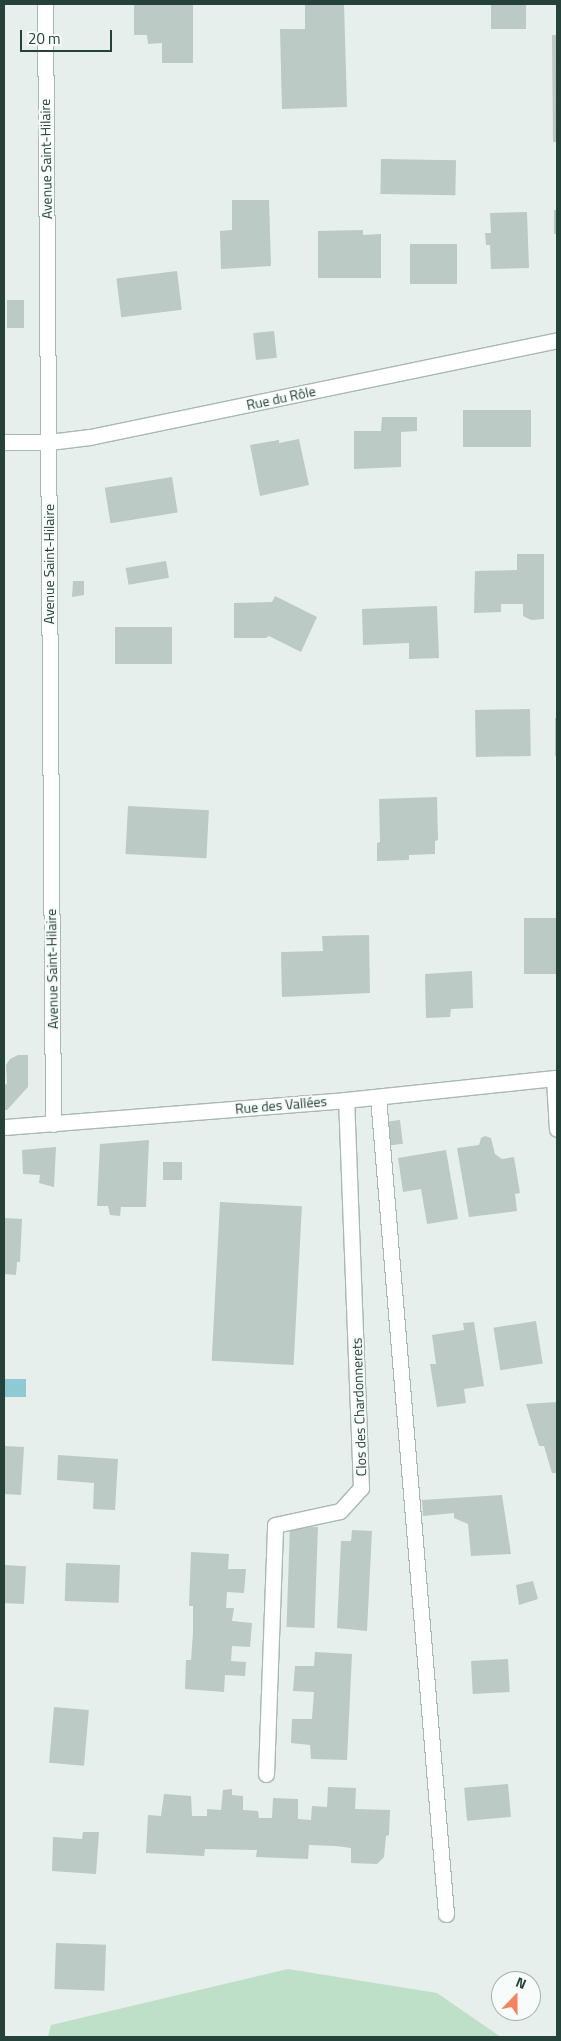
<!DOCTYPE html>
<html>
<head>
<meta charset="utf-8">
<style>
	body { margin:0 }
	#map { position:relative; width:561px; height:2041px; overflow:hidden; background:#e6efeb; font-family:"Titillium Web",sans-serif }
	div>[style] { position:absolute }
	.green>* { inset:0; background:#bfe0c8 }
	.water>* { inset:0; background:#8ec9d4; transform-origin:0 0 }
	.building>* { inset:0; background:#bbcac4; transform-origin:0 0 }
	.roads { filter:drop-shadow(1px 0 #a8b8b2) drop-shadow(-1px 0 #a8b8b2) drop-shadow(0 1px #a8b8b2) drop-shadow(0 -1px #a8b8b2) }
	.street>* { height:15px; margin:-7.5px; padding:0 7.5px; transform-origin:7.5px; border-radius:7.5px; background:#fff }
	span { translate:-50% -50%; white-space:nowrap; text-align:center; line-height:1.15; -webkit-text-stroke:4px #f7fbf9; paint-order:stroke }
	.street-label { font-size:14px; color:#24423a }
	.frame { position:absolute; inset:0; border:5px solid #24423a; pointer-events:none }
	.north { position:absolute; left:491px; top:1971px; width:50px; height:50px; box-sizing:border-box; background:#f7fbf9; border:1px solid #a3b1ad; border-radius:50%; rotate:22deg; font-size:14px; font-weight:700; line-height:20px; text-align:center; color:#24423a }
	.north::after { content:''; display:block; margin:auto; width:18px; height:22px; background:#f4845f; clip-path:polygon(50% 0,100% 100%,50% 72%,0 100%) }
	.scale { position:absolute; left:20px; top:30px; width:92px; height:22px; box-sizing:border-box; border:2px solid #24423a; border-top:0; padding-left:6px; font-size:15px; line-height:18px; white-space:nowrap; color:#24423a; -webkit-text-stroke:4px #f7fbf9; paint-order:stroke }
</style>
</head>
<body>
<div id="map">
	<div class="green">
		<div style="clip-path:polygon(288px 1969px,437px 1993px,501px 2037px,48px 2037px,51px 2025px)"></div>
	</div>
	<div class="water">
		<div style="left:4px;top:1379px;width:22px;height:18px"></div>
	</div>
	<div class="building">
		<div style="clip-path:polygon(134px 4px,193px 4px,193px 63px,162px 63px,162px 43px,148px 44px,147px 35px,134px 35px)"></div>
		<div style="clip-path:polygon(344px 4px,347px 107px,282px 109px,280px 29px,305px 29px,305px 5px)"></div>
		<div style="left:491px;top:4px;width:35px;height:25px"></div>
		<div style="clip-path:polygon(552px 35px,557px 35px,557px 142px,553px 142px)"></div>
		<div style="left:381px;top:159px;width:75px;height:35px;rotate:1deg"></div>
		<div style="clip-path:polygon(232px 200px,269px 200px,271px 266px,221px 269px,220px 231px,232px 230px)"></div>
		<div style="left:554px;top:210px;width:3px;height:24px"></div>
		<div style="clip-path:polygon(527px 212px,529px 268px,491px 269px,490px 245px,486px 245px,485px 233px,491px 233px,490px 213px)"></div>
		<div style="clip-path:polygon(363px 230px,363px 235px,381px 234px,381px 278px,318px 278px,318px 231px)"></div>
		<div style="left:410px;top:244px;width:47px;height:40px"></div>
		<div style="left:177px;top:271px;width:39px;height:61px;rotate:83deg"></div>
		<div style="left:7px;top:300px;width:17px;height:28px"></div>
		<div style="left:274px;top:331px;width:27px;height:21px;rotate:84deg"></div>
		<div style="left:531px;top:410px;width:37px;height:68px;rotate:90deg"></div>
		<div style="clip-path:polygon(382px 417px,417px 417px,417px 431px,401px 432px,401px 467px,354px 469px,354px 431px,381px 431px)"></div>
		<div style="clip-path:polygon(299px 439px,309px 485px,260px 496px,250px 445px,279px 440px,279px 443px)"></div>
		<div style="left:172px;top:477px;width:36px;height:68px;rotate:81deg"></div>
		<div style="clip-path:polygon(517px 554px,544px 554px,544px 619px,531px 620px,523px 616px,523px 604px,501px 604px,501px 612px,474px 613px,475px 571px,517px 570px)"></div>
		<div style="left:166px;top:561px;width:17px;height:41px;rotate:80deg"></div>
		<div style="clip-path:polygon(73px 581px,84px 581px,84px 595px,72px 597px)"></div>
		<div style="clip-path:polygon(275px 596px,317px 617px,301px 652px,269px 636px,266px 638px,234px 638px,234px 603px,272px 602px)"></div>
		<div style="clip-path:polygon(437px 606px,439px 658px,409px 659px,409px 643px,363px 645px,362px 609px)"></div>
		<div style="left:115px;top:627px;width:57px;height:37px"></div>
		<div style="left:530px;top:709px;width:47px;height:55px;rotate:89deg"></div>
		<div style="left:555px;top:718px;width:2px;height:38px"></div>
		<div style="clip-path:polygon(437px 797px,438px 840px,435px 841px,435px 854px,409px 855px,409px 860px,377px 861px,377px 843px,380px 842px,379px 799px)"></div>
		<div style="left:128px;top:806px;width:81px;height:48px;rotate:3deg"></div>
		<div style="left:557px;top:918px;width:56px;height:33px;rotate:90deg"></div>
		<div style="clip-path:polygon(369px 935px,370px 993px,282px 997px,281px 952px,323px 951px,322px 936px)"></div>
		<div style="clip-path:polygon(472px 971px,473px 1008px,451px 1009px,450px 1017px,426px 1018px,425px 974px)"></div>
		<div style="clip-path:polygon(18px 1055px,28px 1055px,28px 1087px,7px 1110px,4px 1110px,4px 1085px,7px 1084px,6px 1065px,10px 1059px)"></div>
		<div style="left:400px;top:1120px;width:24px;height:14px;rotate:83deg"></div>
		<div style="clip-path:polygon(485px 1136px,491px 1138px,495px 1154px,502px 1159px,514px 1157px,520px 1193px,515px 1194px,517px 1211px,469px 1217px,457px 1148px,479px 1145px,481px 1138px)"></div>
		<div style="clip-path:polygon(149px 1140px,146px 1207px,121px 1207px,120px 1216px,110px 1215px,108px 1206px,97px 1206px,100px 1144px)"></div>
		<div style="clip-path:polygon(56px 1147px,54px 1187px,39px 1183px,40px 1175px,23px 1174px,22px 1150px)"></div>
		<div style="clip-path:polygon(446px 1150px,458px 1219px,427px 1224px,421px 1189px,403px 1192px,398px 1158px)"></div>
		<div style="left:163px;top:1162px;width:19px;height:18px"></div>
		<div style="left:220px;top:1202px;width:82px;height:159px;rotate:3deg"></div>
		<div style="clip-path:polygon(4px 1218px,22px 1219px,20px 1262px,17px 1262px,16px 1275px,4px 1274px)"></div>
		<div style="left:536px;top:1321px;width:43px;height:43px;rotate:81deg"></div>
		<div style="clip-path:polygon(474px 1322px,484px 1386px,464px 1389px,466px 1403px,437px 1407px,430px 1364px,436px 1364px,432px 1335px,464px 1330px,463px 1323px)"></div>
		<div style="clip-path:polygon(557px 1402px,557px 1473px,552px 1473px,544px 1446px,539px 1446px,526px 1404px)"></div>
		<div style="clip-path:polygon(4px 1446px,24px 1447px,21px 1495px,4px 1494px)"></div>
		<div style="clip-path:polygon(58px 1455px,118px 1459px,115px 1510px,93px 1509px,94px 1483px,57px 1480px)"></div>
		<div style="clip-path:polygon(502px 1495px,511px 1554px,471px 1556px,468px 1524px,454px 1518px,454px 1513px,423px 1516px,422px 1500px)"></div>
		<div style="left:290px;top:1526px;width:28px;height:101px;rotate:2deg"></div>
		<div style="clip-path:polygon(352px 1530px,372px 1531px,367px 1631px,337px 1628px,341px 1541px,351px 1541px)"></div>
		<div style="clip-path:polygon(191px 1552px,229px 1554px,228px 1569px,246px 1569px,244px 1593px,227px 1592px,226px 1608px,234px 1608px,232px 1621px,252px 1623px,250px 1647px,232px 1646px,231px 1661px,246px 1662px,245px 1676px,225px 1675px,224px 1692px,185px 1689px,186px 1660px,191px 1660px,193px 1633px,193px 1606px,189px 1606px)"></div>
		<div style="left:66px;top:1563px;width:54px;height:38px;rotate:2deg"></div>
		<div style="left:4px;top:1565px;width:22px;height:38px;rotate:3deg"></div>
		<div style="clip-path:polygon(533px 1581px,538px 1599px,519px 1605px,516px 1585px)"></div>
		<div style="clip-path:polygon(315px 1652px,352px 1654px,347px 1760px,311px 1759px,310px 1745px,291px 1743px,292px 1719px,312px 1719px,314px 1692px,293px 1691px,295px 1666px,314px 1666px)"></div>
		<div style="left:508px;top:1659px;width:33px;height:37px;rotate:87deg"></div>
		<div style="left:54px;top:1707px;width:35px;height:56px;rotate:5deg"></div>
		<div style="left:508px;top:1784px;width:33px;height:44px;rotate:85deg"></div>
		<div style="clip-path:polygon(328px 1787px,356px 1788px,355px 1809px,390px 1810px,389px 1835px,386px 1836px,384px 1857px,377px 1864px,351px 1863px,351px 1848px,336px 1846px,309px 1845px,308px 1859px,256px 1857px,257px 1850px,205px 1849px,204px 1856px,146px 1853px,148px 1815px,161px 1816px,164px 1794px,191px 1796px,192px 1816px,207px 1816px,207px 1809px,221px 1810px,223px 1790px,232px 1789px,232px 1795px,243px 1796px,243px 1810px,258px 1811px,259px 1818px,272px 1818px,273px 1798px,298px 1799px,298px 1819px,311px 1820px,312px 1806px,327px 1807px)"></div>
		<div style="clip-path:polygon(83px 1832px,99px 1832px,96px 1874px,52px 1871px,53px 1837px,82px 1839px)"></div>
		<div style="left:56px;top:1943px;width:50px;height:46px;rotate:2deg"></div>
	</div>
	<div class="roads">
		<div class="street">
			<div style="left:45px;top:4px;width:1120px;rotate:89.59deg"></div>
			<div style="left:4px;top:442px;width:45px"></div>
			<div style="left:49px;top:442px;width:41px;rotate:-7deg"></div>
			<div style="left:90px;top:437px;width:477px;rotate:-11.7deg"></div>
			<div style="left:554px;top:1079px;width:50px;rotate:86.6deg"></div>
			<div style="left:378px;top:1097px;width:820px;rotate:85.24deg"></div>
			<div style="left:4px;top:1127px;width:343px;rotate:-4.5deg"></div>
			<div style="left:346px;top:1100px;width:212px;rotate:-6deg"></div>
			<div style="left:266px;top:1774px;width:249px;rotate:-87.9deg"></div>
			<div style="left:275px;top:1525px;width:66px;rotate:-12.2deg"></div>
			<div style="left:340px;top:1511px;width:31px;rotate:-48deg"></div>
			<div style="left:361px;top:1488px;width:388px;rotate:-92.2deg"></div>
		</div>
	</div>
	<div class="street-label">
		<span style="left:46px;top:159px;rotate:-91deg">Avenue Saint-Hilaire</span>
		<span style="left:281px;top:398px;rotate:-12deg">Rue du Rôle</span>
		<span style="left:49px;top:564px;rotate:-90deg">Avenue Saint-Hilaire</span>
		<span style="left:52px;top:969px;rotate:-91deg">Avenue Saint-Hilaire</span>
		<span style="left:281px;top:1105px;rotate:-5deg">Rue des Vallées</span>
		<span style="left:359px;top:1407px;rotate:-92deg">Clos des Chardonnerets</span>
	</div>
	<div class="frame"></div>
	<div class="north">N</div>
	<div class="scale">20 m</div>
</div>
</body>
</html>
